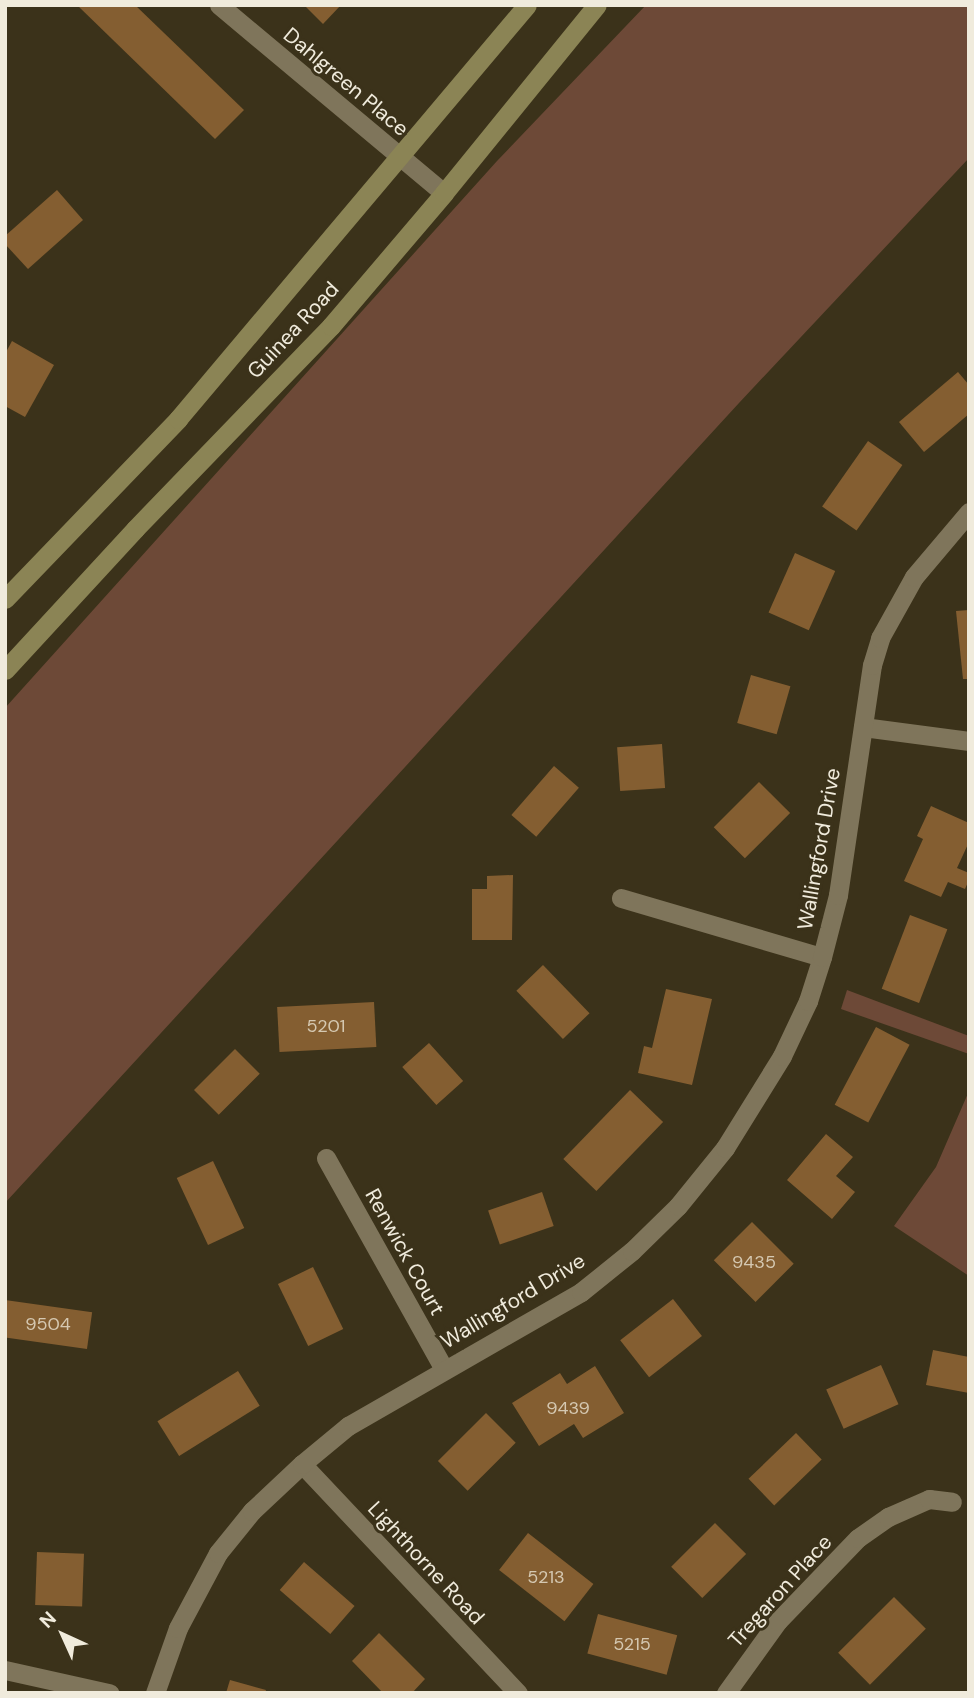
<!DOCTYPE html>
<html>
<head>
<meta charset="utf-8">
<style>
	body { margin:0 }
	#map { position:relative; width:974px; height:1698px; overflow:hidden; background:#3b321a; font-family:"DM Sans",sans-serif }
	div>[style] { position:absolute }
	.green>* { inset:0; background:#6d4937 }
	.building>* { inset:0; background:#845e31; transform-origin:0 0 }
	.minor>* { height:19px; margin:-9.5px; padding:0 9.5px; transform-origin:9.5px; border-radius:9.5px; background:#7f755b }
	.secondary>* { height:19px; margin:-9.5px; padding:0 9.5px; transform-origin:9.5px; border-radius:9.5px; background:#8b8455 }
	span { translate:-50% -50%; white-space:nowrap; text-align:center; line-height:1.15; -webkit-text-stroke:6px #3b321a; paint-order:stroke }
	.number-label { font-size:18px; color:#d5c8b1 }
	.number-label span { -webkit-text-stroke-width:0 }
	.street-label { font-size:21px; color:#f0ebdc }
	.frame { position:absolute; inset:0; border:7px solid #f0ebdc; pointer-events:none }
	.north { position:absolute; left:28px; top:1600px; width:70px; height:70px; -webkit-text-stroke:5px #3b321a; paint-order:stroke; rotate:315deg; font-size:19px; font-weight:700; line-height:28px; text-align:center; color:#f0ebdc }
	.north::after { content:''; display:block; margin:auto; width:24px; height:32px; background:#f0ebdc; clip-path:polygon(50% 0,100% 100%,50% 72%,0 100%) }
</style>
</head>
<body>
<div id="map">
	<div class="green">
		<div style="clip-path:polygon(646px 5px,969px 5px,969px 158px,739px 403px,5px 1203px,5px 708px,497px 161px)"></div>
		<div style="clip-path:polygon(847px 990px,969px 1036px,969px 1054px,841px 1009px)"></div>
		<div style="clip-path:polygon(969px 1091px,969px 1276px,894px 1226px,936px 1167px)"></div>
	</div>
	<div class="building">
		<div style="clip-path:polygon(77px 5px,135px 5px,244px 110px,215px 139px)"></div>
		<div style="clip-path:polygon(304px 5px,341px 5px,323px 24px)"></div>
		<div style="clip-path:polygon(57px 190px,83px 220px,28px 269px,5px 244px,5px 236px)"></div>
		<div style="clip-path:polygon(12px 341px,54px 365px,25px 417px,5px 406px,5px 354px)"></div>
		<div style="clip-path:polygon(958px 372px,969px 385px,969px 414px,924px 452px,899px 422px)"></div>
		<div style="left:868px;top:441px;width:42px;height:80px;rotate:35deg"></div>
		<div style="left:795px;top:553px;width:44px;height:65px;rotate:24deg"></div>
		<div style="clip-path:polygon(969px 610px,969px 679px,963px 679px,956px 611px)"></div>
		<div style="left:751px;top:675px;width:41px;height:50px;rotate:16deg"></div>
		<div style="left:662px;top:744px;width:44px;height:45px;rotate:86deg"></div>
		<div style="left:554px;top:766px;width:33px;height:65px;rotate:41deg"></div>
		<div style="left:759px;top:782px;width:44px;height:64px;rotate:45deg"></div>
		<div style="clip-path:polygon(931px 806px,969px 823px,969px 842px,957px 868px,969px 873px,969px 880px,965px 889px,948px 882px,941px 897px,904px 881px,923px 839px,917px 836px)"></div>
		<div style="clip-path:polygon(513px 875px,512px 940px,472px 940px,472px 889px,487px 889px,487px 876px)"></div>
		<div style="left:910px;top:915px;width:40px;height:79px;rotate:21deg"></div>
		<div style="left:543px;top:965px;width:67px;height:37px;rotate:46deg"></div>
		<div style="clip-path:polygon(666px 989px,712px 999px,692px 1085px,638px 1073px,644px 1046px,652px 1048px)"></div>
		<div style="left:374px;top:1002px;width:45px;height:97px;rotate:87deg"></div>
		<div style="left:876px;top:1027px;width:38px;height:88px;rotate:28deg"></div>
		<div style="left:429px;top:1043px;width:51px;height:36px;rotate:48deg"></div>
		<div style="left:235px;top:1049px;width:35px;height:58px;rotate:45deg"></div>
		<div style="left:630px;top:1090px;width:46px;height:96px;rotate:44deg"></div>
		<div style="clip-path:polygon(826px 1134px,853px 1157px,836px 1176px,855px 1192px,832px 1219px,787px 1180px)"></div>
		<div style="left:213px;top:1161px;width:74px;height:40px;rotate:65deg"></div>
		<div style="left:542px;top:1192px;width:36px;height:57px;rotate:71deg"></div>
		<div style="left:752px;top:1222px;width:59px;height:54px;rotate:45deg"></div>
		<div style="left:313px;top:1267px;width:69px;height:39px;rotate:64deg"></div>
		<div style="left:673px;top:1299px;width:47px;height:67px;rotate:52deg"></div>
		<div style="left:5px;top:1300px;width:88px;height:37px;rotate:8deg"></div>
		<div style="clip-path:polygon(933px 1350px,969px 1357px,969px 1393px,926px 1385px)"></div>
		<div style="left:881px;top:1365px;width:43px;height:60px;rotate:66deg"></div>
		<div style="clip-path:polygon(595px 1366px,624px 1413px,583px 1438px,574px 1424px,539px 1446px,512px 1403px,560px 1373px,567px 1384px)"></div>
		<div style="left:238px;top:1371px;width:41px;height:95px;rotate:58deg"></div>
		<div style="left:486px;top:1413px;width:42px;height:68px;rotate:45deg"></div>
		<div style="left:796px;top:1433px;width:37px;height:66px;rotate:46deg"></div>
		<div style="left:715px;top:1523px;width:44px;height:62px;rotate:45deg"></div>
		<div style="left:528px;top:1533px;width:83px;height:47px;rotate:38deg"></div>
		<div style="left:37px;top:1552px;width:47px;height:53px;rotate:2deg"></div>
		<div style="left:304px;top:1562px;width:67px;height:37px;rotate:41deg"></div>
		<div style="left:894px;top:1597px;width:45px;height:79px;rotate:45deg"></div>
		<div style="left:598px;top:1614px;width:82px;height:41px;rotate:15deg"></div>
		<div style="clip-path:polygon(379px 1633px,425px 1679px,412px 1693px,383px 1693px,352px 1661px)"></div>
		<div style="clip-path:polygon(230px 1680px,266px 1690px,265px 1693px,226px 1693px)"></div>
	</div>
	<div class="minor">
		<div style="left:219px;top:5px;width:293px;rotate:39.9deg"></div>
		<div style="left:863px;top:727px;width:107px;rotate:7.5deg"></div>
		<div style="left:621px;top:898px;width:209px;rotate:16.4deg"></div>
		<div style="left:326px;top:1158px;width:242px;rotate:60.8deg"></div>
		<div style="left:302px;top:1464px;width:315px;rotate:46.7deg"></div>
		<div style="left:5px;top:1670px;width:107px;rotate:12.5deg"></div>
		<div style="left:155px;top:1693px;width:69px;rotate:-70.5deg"></div>
		<div style="left:178px;top:1628px;width:85px;rotate:-61.9deg"></div>
		<div style="left:218px;top:1553px;width:54px;rotate:-51deg"></div>
		<div style="left:252px;top:1511px;width:69px;rotate:-43.2deg"></div>
		<div style="left:302px;top:1464px;width:60px;rotate:-39.6deg"></div>
		<div style="left:348px;top:1426px;width:269px;rotate:-29.9deg"></div>
		<div style="left:581px;top:1292px;width:65px;rotate:-38.8deg"></div>
		<div style="left:632px;top:1251px;width:64px;rotate:-44.4deg"></div>
		<div style="left:678px;top:1206px;width:75px;rotate:-51deg"></div>
		<div style="left:725px;top:1148px;width:108px;rotate:-58.2deg"></div>
		<div style="left:782px;top:1056px;width:61px;rotate:-64.7deg"></div>
		<div style="left:808px;top:1001px;width:46px;rotate:-72.3deg"></div>
		<div style="left:822px;top:957px;width:64px;rotate:-75.5deg"></div>
		<div style="left:838px;top:895px;width:232px;rotate:-81.6deg"></div>
		<div style="left:872px;top:665px;width:28px;rotate:-73deg"></div>
		<div style="left:880px;top:638px;width:70px;rotate:-60.9deg"></div>
		<div style="left:914px;top:577px;width:85px;rotate:-49.8deg"></div>
		<div style="left:726px;top:1693px;width:89px;rotate:-54.2deg"></div>
		<div style="left:778px;top:1621px;width:115px;rotate:-46.1deg"></div>
		<div style="left:858px;top:1538px;width:37px;rotate:-35deg"></div>
		<div style="left:888px;top:1517px;width:45px;rotate:-23.7deg"></div>
		<div style="left:929px;top:1499px;width:23px;rotate:7deg"></div>
	</div>
	<div class="secondary">
		<div style="left:5px;top:599px;width:250px;rotate:-46.1deg"></div>
		<div style="left:178px;top:419px;width:541px;rotate:-49.87deg"></div>
		<div style="left:5px;top:670px;width:192px;rotate:-47.3deg"></div>
		<div style="left:135px;top:529px;width:282px;rotate:-46deg"></div>
		<div style="left:331px;top:326px;width:175px;rotate:-49.6deg"></div>
		<div style="left:444px;top:193px;width:242px;rotate:-50.9deg"></div>
	</div>
	<div class="number-label">
		<span style="left:326px;top:1026px">5201</span>
		<span style="left:754px;top:1262px">9435</span>
		<span style="left:48px;top:1324px">9504</span>
		<span style="left:568px;top:1408px">9439</span>
		<span style="left:546px;top:1577px">5213</span>
		<span style="left:632px;top:1644px">5215</span>
	</div>
	<div class="street-label">
		<span style="left:346px;top:82px;rotate:40deg">Dahlgreen Place</span>
		<span style="left:293px;top:330px;rotate:-47deg">Guinea Road</span>
		<span style="left:819px;top:849px;rotate:-80deg">Wallingford Drive</span>
		<span style="left:405px;top:1252px;rotate:61deg">Renwick Court</span>
		<span style="left:513px;top:1301px;rotate:-31deg">Wallingford Drive</span>
		<span style="left:426px;top:1563px;rotate:47deg">Lighthorne Road</span>
		<span style="left:780px;top:1591px;rotate:-48deg">Tregaron Place</span>
	</div>
	<div class="frame"></div>
	<div class="north">N</div>
</div>
</body>
</html>
